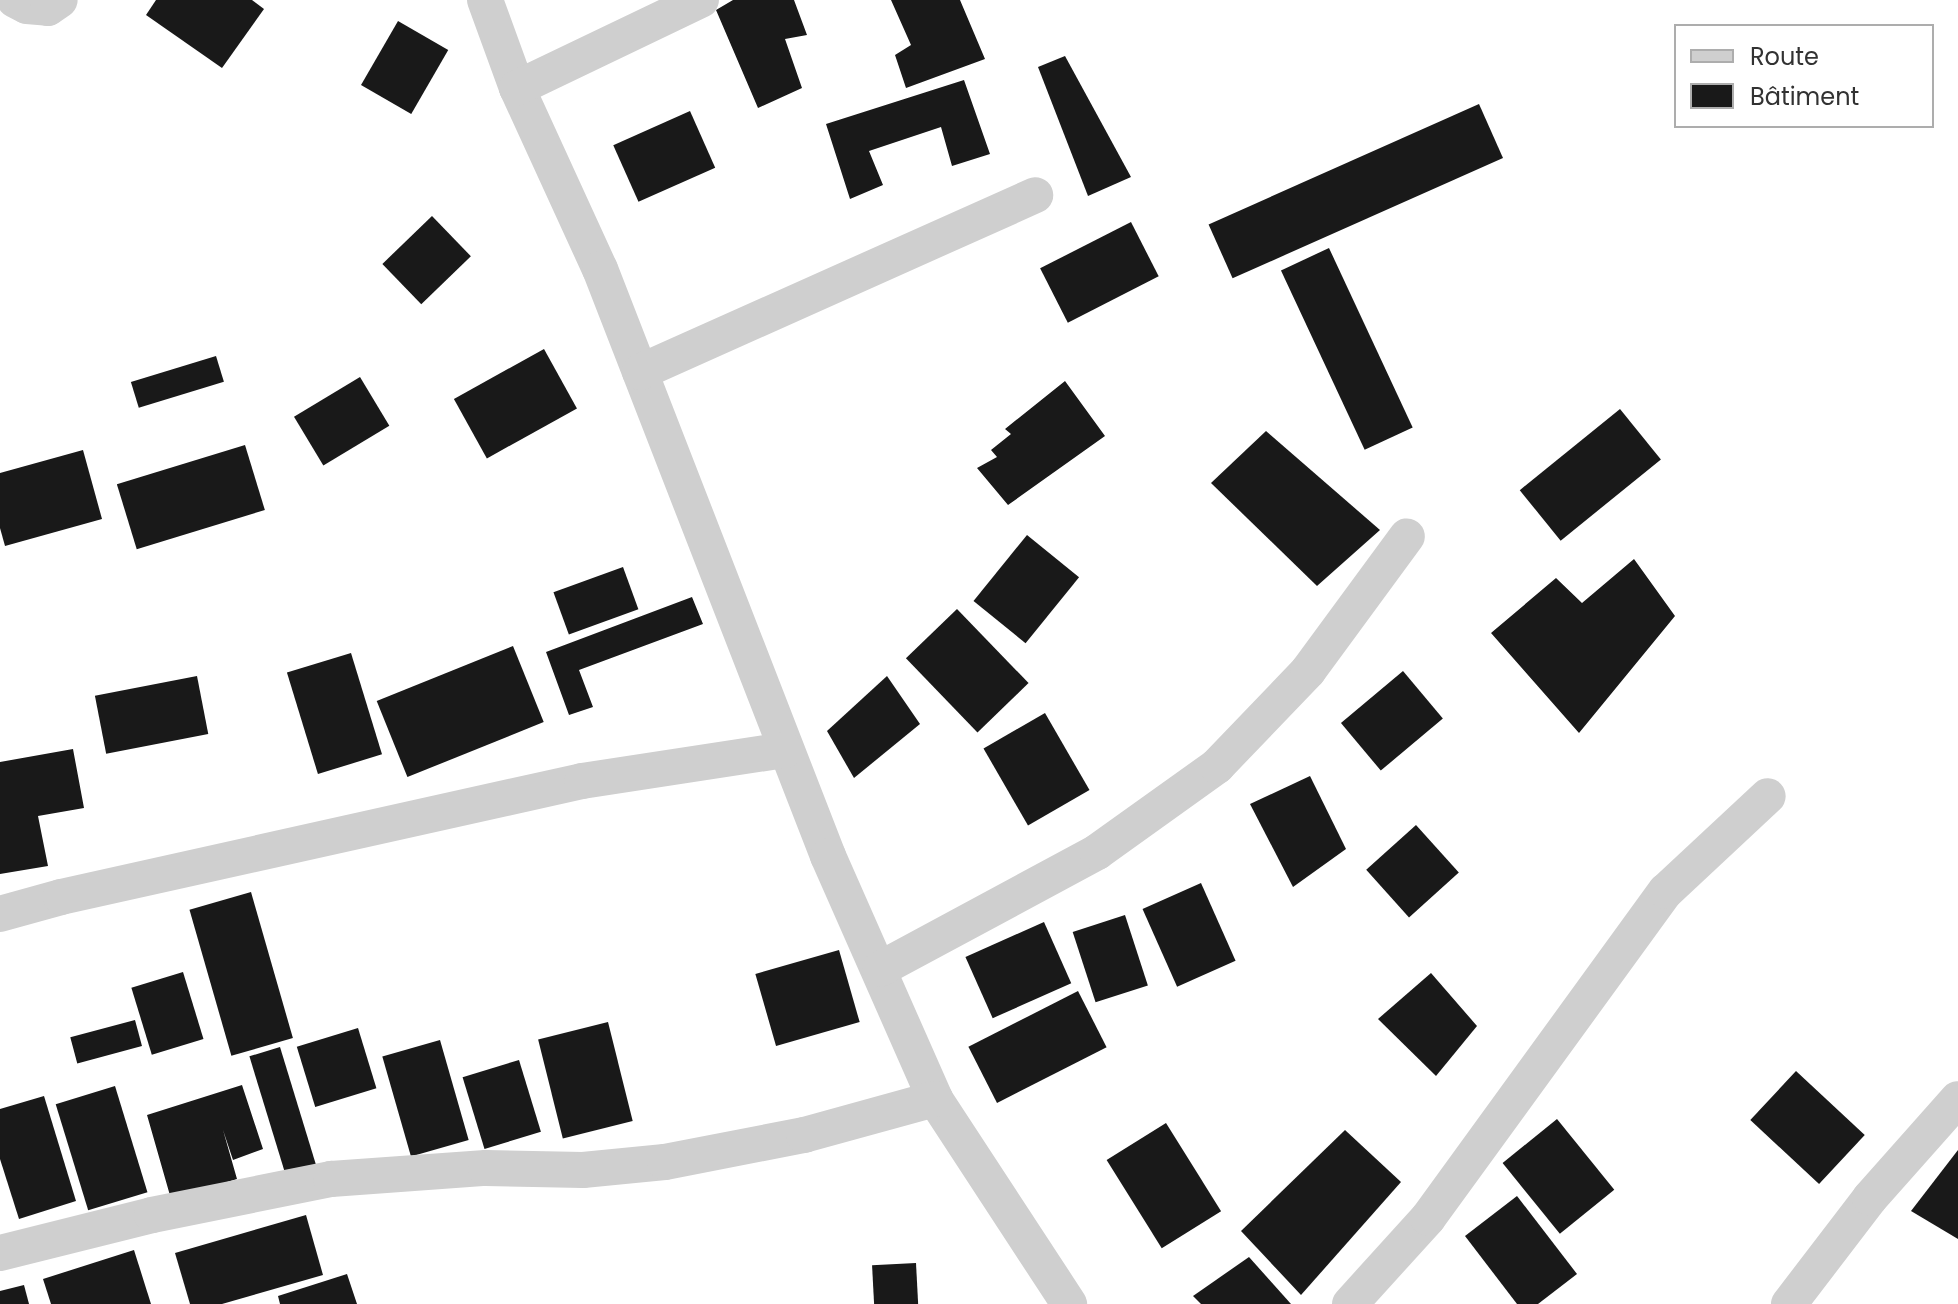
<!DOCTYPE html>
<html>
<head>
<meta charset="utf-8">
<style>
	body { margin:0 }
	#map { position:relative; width:1958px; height:1304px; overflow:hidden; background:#fff; font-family:Poppins,sans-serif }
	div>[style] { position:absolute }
	.building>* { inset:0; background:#191919; transform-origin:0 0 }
	.minor>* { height:36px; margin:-18px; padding:0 18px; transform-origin:18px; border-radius:18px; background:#cfcfcf }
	span { translate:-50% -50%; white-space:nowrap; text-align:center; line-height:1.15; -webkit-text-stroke:8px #fff; paint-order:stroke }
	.legend { position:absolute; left:1674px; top:24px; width:260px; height:104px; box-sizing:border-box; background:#fff; border:2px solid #adadad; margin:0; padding:10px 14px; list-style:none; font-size:24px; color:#323232 }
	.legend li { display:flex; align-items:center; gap:16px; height:40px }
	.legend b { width:40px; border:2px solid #adadad }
</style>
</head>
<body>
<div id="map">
	<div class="building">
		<div style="clip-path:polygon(156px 0,252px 0,264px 9px,222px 68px,146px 15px)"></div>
		<div style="clip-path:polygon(733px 0,794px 0,807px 35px,785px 39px,802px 88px,758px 108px,716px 10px)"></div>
		<div style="clip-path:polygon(891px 0,960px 0,985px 59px,906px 88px,895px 55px,911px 45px)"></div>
		<div style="left:398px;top:21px;width:58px;height:74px;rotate:30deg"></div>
		<div style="clip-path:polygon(1065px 56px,1131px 177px,1088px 196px,1038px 67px)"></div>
		<div style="clip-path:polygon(964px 80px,990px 154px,952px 166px,941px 127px,869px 151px,883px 185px,850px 199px,826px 124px)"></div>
		<div style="left:1479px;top:104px;width:59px;height:296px;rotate:66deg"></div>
		<div style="left:690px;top:111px;width:62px;height:84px;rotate:66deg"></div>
		<div style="left:432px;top:216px;width:56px;height:69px;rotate:46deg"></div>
		<div style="left:1131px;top:222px;width:61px;height:102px;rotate:63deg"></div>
		<div style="left:1329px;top:248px;width:198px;height:53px;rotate:65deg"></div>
		<div style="left:544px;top:349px;width:68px;height:103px;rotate:61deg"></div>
		<div style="left:216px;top:356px;width:27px;height:89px;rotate:73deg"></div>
		<div style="left:360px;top:377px;width:57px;height:77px;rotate:59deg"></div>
		<div style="clip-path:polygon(1065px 381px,1105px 436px,1008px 505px,977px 468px,997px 457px,991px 450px,1011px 434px,1005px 429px)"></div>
		<div style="left:1620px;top:409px;width:65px;height:129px;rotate:51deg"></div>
		<div style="clip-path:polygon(1266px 431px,1380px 530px,1317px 586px,1211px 483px)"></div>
		<div style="left:245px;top:445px;width:68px;height:134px;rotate:73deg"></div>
		<div style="clip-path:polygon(83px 450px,102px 519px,5px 546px,0 528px,0 473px)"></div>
		<div style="left:1027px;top:535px;width:67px;height:85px;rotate:39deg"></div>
		<div style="clip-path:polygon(1634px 559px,1675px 616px,1579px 733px,1491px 633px,1556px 578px,1582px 603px)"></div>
		<div style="left:623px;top:567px;width:45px;height:74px;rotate:70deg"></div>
		<div style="clip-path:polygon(692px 597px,703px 624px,579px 670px,593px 707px,569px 715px,546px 652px)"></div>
		<div style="left:957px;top:609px;width:103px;height:71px;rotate:46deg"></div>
		<div style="left:513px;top:646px;width:82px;height:147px;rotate:68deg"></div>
		<div style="left:351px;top:653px;width:106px;height:67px;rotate:73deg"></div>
		<div style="left:1403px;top:671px;width:62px;height:81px;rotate:50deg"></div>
		<div style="left:197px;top:676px;width:59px;height:104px;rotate:79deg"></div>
		<div style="clip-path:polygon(887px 676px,920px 724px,854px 778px,827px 731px)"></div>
		<div style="left:1045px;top:713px;width:89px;height:71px;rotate:60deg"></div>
		<div style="clip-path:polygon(73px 749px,84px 808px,38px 816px,48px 866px,0 874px,0 762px)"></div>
		<div style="clip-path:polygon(1310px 776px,1346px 849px,1293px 887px,1250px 804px)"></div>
		<div style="left:1416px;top:825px;width:64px;height:67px;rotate:48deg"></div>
		<div style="left:1201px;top:883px;width:85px;height:64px;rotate:66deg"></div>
		<div style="left:251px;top:892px;width:152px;height:64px;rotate:74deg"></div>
		<div style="left:1125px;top:915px;width:74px;height:55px;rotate:72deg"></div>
		<div style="left:1044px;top:922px;width:67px;height:86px;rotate:66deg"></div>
		<div style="left:839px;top:950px;width:75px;height:87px;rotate:74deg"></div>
		<div style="left:183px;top:972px;width:70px;height:54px;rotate:73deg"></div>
		<div style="clip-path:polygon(1431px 973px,1477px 1026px,1436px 1076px,1378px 1019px)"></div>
		<div style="left:1078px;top:991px;width:63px;height:123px;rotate:63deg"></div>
		<div style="left:135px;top:1020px;width:27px;height:67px;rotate:75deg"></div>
		<div style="left:608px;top:1022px;width:102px;height:72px;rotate:76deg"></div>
		<div style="left:358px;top:1028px;width:63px;height:64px;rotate:73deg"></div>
		<div style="left:440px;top:1040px;width:104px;height:60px;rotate:74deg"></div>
		<div style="left:280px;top:1047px;width:123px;height:32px;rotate:73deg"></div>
		<div style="left:519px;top:1060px;width:75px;height:59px;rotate:73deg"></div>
		<div style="left:1796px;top:1071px;width:94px;height:67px;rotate:43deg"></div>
		<div style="clip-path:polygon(242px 1085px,263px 1149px,233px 1160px,223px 1130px,237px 1179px,171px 1199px,147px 1115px)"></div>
		<div style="left:115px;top:1086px;width:111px;height:62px;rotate:73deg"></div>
		<div style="clip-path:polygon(44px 1096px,76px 1201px,19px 1219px,0 1159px,0 1109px)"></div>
		<div style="left:1557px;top:1119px;width:91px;height:70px;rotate:51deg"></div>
		<div style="left:1166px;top:1123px;width:104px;height:70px;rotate:58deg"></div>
		<div style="clip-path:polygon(1345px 1130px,1401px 1182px,1301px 1295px,1241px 1231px)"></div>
		<div style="clip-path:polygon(1958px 1150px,1958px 1239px,1911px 1211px)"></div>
		<div style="clip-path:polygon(1517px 1196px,1577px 1274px,1538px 1304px,1517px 1304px,1465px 1236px)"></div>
		<div style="clip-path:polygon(306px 1215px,323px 1275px,222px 1304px,190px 1304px,175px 1253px)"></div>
		<div style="clip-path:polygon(134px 1250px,151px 1304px,51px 1304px,43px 1279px)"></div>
		<div style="clip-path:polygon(1249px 1257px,1291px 1304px,1201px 1304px,1193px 1296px)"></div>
		<div style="left:916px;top:1263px;width:41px;height:44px;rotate:87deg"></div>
		<div style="clip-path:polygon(347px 1274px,357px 1304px,280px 1304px,278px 1296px)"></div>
		<div style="clip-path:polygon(24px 1285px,29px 1304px,0 1304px,0 1291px)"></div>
	</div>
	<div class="minor">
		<div style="left:15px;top:0;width:13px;rotate:27deg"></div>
		<div style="left:27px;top:6px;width:21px;rotate:5deg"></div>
		<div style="left:48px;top:8px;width:14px;rotate:-34deg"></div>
		<div style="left:485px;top:0;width:94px;rotate:70deg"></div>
		<div style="left:517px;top:88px;width:199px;rotate:65.4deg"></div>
		<div style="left:600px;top:269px;width:630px;rotate:68.77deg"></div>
		<div style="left:828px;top:856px;width:266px;rotate:66.2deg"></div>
		<div style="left:935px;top:1099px;width:245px;rotate:56.8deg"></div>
		<div style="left:517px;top:88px;width:204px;rotate:-25.6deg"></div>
		<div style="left:640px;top:372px;width:433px;rotate:-24.1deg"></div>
		<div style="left:0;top:914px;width:63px;rotate:-15.6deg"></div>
		<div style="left:61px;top:897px;width:534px;rotate:-12.55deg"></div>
		<div style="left:582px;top:781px;width:205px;rotate:-8.7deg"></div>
		<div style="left:880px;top:969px;width:247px;rotate:-28.3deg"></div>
		<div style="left:1097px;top:852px;width:148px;rotate:-35.6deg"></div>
		<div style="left:1217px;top:766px;width:132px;rotate:-46.2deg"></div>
		<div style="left:1308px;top:671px;width:167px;rotate:-53.7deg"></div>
		<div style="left:0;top:1253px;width:157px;rotate:-14deg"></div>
		<div style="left:152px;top:1215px;width:183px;rotate:-11.4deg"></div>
		<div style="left:331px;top:1179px;width:155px;rotate:-4.1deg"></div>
		<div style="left:486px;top:1168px;width:97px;rotate:1.2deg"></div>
		<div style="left:583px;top:1170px;width:82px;rotate:-5.6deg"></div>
		<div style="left:665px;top:1162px;width:142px;rotate:-11deg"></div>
		<div style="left:804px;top:1135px;width:136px;rotate:-15.4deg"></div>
		<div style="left:1350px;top:1304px;width:116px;rotate:-47.8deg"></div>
		<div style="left:1428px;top:1218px;width:404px;rotate:-54deg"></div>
		<div style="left:1666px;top:891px;width:139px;rotate:-43deg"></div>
		<div style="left:1789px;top:1304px;width:133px;rotate:-52.6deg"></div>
		<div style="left:1870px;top:1198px;width:132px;rotate:-48.4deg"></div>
	</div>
	<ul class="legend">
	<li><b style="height:10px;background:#cfcfcf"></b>Route</li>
	<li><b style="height:22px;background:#191919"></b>Bâtiment</li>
	</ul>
</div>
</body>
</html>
